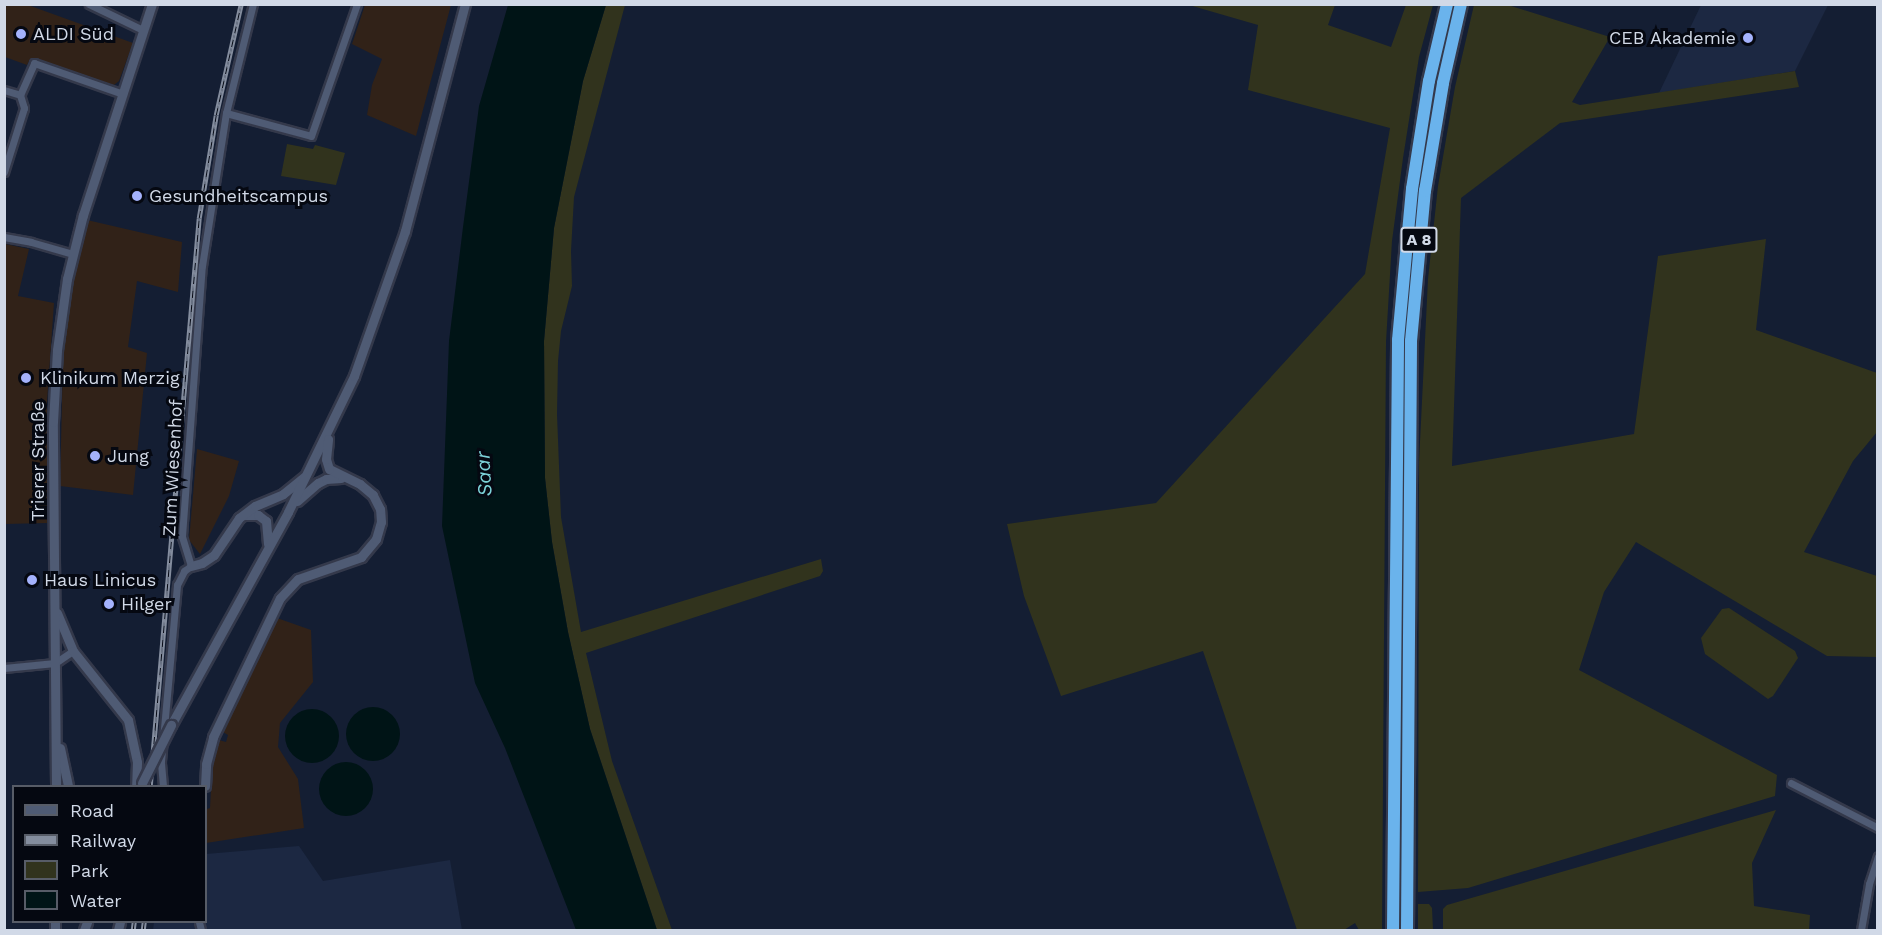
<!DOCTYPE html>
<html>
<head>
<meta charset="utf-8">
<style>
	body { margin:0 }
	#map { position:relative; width:1882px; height:935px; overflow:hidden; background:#141e33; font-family:"Work Sans",sans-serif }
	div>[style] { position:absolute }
	.commercial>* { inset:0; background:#312218 }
	.built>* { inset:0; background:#1c2842 }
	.green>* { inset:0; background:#31331d }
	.water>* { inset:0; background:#001416 }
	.round { border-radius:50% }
	.roads { filter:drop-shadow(2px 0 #34394b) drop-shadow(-2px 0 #34394b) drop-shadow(0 2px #34394b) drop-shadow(0 -2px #34394b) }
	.street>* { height:7px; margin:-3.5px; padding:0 3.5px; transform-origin:3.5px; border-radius:3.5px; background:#4f5b74 }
	.secondary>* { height:9px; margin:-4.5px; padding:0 4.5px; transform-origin:4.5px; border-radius:4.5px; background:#4f5b74 }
	.highway>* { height:12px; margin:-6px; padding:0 6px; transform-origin:6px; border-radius:6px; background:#6ab3ec }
	.rail>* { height:4.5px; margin-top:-2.25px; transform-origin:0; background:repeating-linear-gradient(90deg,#050811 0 7px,#848d9e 0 14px); box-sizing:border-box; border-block:2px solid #848d9e }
	.bridges { filter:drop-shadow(2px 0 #34394b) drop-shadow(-2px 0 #34394b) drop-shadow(0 2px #34394b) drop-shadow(0 -2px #34394b) }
	.secondary-bridge>* { height:9px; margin:-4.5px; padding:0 4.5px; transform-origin:4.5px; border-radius:4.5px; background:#4f5b74 }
	.dots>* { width:16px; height:16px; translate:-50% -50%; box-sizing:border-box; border:3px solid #050811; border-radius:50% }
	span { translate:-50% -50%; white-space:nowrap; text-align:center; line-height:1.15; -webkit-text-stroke:6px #050811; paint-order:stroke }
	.shield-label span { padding:2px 4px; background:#050811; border:2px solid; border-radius:4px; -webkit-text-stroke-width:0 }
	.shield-label { font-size:16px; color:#d1d9e7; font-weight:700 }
	.poi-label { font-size:18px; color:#d1d9e7 }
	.left { translate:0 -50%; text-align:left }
	.right { translate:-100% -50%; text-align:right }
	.street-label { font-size:18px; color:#d1d9e7 }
	.water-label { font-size:20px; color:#7dd3d9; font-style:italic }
	.frame { position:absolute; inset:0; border:6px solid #d1d9e7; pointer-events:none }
	.legend { position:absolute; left:12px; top:785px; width:195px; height:138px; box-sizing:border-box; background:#050811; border:2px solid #575c67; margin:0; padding:8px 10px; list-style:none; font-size:18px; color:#d1d9e7 }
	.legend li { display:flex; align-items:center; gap:12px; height:30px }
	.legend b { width:30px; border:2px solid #575c67 }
</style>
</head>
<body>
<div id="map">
	<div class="commercial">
		<div style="clip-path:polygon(5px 5px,28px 5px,133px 43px,119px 81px,114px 85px,30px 59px,27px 65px,5px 57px)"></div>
		<div style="clip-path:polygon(365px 5px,451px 5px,416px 136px,367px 115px,372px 85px,382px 59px,352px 44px)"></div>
		<div style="clip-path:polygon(87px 220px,182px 242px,178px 292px,137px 281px,128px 347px,147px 353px,133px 495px,60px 486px,63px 357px,76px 265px)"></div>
		<div style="clip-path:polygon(5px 244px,29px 249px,18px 296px,54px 303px,47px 402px,47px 523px,5px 524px)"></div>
		<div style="clip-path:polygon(197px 449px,239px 461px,229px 496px,200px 554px,189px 540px)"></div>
		<div style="clip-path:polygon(277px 618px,311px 630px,313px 682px,280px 723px,278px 747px,298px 779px,304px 828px,206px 843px,206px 819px,207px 809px,210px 808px,212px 768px,219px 740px,226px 742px,228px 735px,223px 732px)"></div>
	</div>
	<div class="built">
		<div style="clip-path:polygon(1701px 5px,1828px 5px,1795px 71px,1659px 93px)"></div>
		<div style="clip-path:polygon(299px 846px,323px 881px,450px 860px,462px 930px,153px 930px,154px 922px,206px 922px,206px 854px)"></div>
	</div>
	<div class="green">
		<div style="clip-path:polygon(606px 5px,625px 5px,574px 197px,571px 251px,572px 286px,561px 331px,558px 361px,557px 414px,561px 517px,581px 632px,821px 559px,823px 571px,820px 576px,586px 653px,612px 761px,672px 930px,657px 930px,590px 729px,568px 632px,552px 542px,545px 478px,544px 341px,554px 228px,583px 81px)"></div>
		<div style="clip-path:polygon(1189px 5px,1335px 5px,1328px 25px,1391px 47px,1406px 5px,1433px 5px,1419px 57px,1403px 158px,1392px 241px,1386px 342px,1382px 930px,1359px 930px,1355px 923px,1344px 930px,1297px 930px,1203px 651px,1061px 696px,1024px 596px,1007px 524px,1156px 503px,1365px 274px,1390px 128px,1248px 90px,1258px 25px)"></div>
		<div style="clip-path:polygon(1474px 5px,1508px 5px,1610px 37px,1572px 102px,1580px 105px,1795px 71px,1799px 87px,1560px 123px,1461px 198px,1452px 466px,1634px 434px,1658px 256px,1766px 239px,1756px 330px,1877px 373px,1877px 432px,1853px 461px,1804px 552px,1877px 576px,1877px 657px,1827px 656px,1636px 542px,1604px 592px,1579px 670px,1777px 775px,1775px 796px,1468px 888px,1418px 892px,1419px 462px,1428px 279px,1438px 186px,1455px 87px)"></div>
		<div style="clip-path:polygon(287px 144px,313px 149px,315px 145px,345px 153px,336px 185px,281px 176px)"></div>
		<div style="clip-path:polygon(1729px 608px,1795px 651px,1798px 658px,1773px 696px,1768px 699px,1705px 654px,1701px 638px,1722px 609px)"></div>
		<div style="clip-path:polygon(1776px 810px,1752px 863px,1754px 906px,1810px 915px,1809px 930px,1443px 930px,1443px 909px,1447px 905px)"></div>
		<div style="clip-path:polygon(1418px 904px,1429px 904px,1432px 908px,1433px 930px,1418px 930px)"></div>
	</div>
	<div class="water">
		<div style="clip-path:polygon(508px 5px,606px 5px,583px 81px,554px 228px,544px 341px,545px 478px,552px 542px,568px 632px,590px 729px,657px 930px,576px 930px,505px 748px,475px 683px,442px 526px,449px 341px,463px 227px,479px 106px)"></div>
		<div class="round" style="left:346px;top:707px;width:54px;height:54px"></div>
		<div class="round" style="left:285px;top:709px;width:54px;height:54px"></div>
		<div class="round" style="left:319px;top:762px;width:54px;height:54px"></div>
	</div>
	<div class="roads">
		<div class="street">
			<div style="left:89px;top:4px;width:60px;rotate:25.7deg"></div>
			<div style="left:4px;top:90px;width:17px;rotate:17deg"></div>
			<div style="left:226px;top:113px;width:88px;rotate:15.1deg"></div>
			<div style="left:311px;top:136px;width:140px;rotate:-70.8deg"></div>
			<div style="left:4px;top:172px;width:67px;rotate:-72.6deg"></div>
			<div style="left:24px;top:108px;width:14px;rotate:-107deg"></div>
			<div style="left:20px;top:95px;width:35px;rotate:-66deg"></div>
			<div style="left:34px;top:63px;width:94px;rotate:19.2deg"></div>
			<div style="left:4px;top:237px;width:27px;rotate:10deg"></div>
			<div style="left:31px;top:242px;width:44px;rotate:15.9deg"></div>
			<div style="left:4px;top:668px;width:51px;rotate:-5.6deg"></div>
			<div style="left:55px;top:663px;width:22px;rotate:-34deg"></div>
			<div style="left:1791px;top:783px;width:98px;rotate:27.3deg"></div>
			<div style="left:163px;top:786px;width:25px;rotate:-95deg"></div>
			<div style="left:161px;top:761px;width:177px;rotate:-84.8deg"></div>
			<div style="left:177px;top:585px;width:16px;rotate:-63deg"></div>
			<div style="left:184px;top:571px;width:9px;rotate:-36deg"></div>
			<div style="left:191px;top:566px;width:31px;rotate:-107deg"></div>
			<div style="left:182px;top:536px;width:271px;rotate:-85.8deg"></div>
			<div style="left:202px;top:266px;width:155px;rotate:-81.1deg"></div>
			<div style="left:226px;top:113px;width:112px;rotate:-76.1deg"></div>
			<div style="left:199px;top:922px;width:8px;rotate:76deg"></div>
			<div style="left:1861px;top:930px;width:47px;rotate:-80.1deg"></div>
			<div style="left:1869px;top:884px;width:29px;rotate:-72deg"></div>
		</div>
		<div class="secondary">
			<div style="left:297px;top:501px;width:28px;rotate:-41deg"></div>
			<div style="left:318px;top:483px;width:9px;rotate:-27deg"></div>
			<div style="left:326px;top:479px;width:15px;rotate:-4deg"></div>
			<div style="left:244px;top:515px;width:14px"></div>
			<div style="left:258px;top:515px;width:10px;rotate:37deg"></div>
			<div style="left:266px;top:521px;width:23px;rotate:85deg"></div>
			<div style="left:191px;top:566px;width:11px;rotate:-15deg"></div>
			<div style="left:202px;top:563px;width:14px;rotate:-34deg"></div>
			<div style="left:214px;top:555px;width:45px;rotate:-56deg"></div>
			<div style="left:239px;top:518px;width:20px;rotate:-37deg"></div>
			<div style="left:255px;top:506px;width:30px;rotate:-23deg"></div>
			<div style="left:283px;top:494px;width:27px;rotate:-39deg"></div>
			<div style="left:57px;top:613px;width:41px;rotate:67.2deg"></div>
			<div style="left:73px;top:651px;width:88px;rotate:51.4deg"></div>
			<div style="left:128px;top:720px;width:43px;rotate:77.9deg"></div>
			<div style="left:137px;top:762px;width:24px;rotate:92deg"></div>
			<div style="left:171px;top:725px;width:243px;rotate:-61.2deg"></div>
			<div style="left:288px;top:512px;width:151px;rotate:-64.1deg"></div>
			<div style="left:354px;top:376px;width:154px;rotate:-70.6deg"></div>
			<div style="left:405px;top:231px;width:235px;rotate:-75.2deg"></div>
			<div style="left:60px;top:748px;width:39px;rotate:78deg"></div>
			<div style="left:56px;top:786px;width:364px;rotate:-90.5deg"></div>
			<div style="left:53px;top:422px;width:72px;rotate:-86.8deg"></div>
			<div style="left:57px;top:350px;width:72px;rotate:-82deg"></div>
			<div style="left:67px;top:279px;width:66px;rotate:-76deg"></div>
			<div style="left:83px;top:215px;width:222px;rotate:-71.9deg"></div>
			<div style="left:205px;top:786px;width:22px;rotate:-87deg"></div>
			<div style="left:206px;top:764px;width:28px;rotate:-75deg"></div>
			<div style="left:213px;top:737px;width:154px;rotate:-64.3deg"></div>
			<div style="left:280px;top:598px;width:26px;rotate:-47deg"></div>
			<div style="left:298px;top:579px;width:67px;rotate:-19.2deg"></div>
			<div style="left:361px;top:557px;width:23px;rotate:-50deg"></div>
			<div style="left:376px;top:539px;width:18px;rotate:-74deg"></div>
			<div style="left:381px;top:522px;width:13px;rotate:-94deg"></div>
			<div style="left:380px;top:509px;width:16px;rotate:-117deg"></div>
			<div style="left:373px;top:495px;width:17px;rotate:-140deg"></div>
			<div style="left:360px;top:484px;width:34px;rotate:-154deg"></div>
			<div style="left:329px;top:469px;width:10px;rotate:-107deg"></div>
			<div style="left:326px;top:459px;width:20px;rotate:-84deg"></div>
			<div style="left:55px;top:930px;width:8px;rotate:-90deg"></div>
			<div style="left:84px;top:930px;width:9px;rotate:-69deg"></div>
			<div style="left:118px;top:930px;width:8px;rotate:-76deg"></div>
		</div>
		<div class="highway">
			<div style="left:1393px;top:930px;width:590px;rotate:-89.51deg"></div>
			<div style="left:1398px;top:340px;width:152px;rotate:-84.7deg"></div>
			<div style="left:1412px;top:189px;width:109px;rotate:-81.1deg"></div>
			<div style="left:1429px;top:81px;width:79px;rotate:-76.8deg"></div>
			<div style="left:1407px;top:930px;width:589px;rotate:-89.61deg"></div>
			<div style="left:1411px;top:341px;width:151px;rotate:-84.7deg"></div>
			<div style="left:1425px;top:191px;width:109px;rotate:-80.5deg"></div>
			<div style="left:1443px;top:83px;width:81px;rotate:-77.2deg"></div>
		</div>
	</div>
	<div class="rail">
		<div style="left:150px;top:786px;width:570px;rotate:-85.07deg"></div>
		<div style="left:199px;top:218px;width:104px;rotate:-80.6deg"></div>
		<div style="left:216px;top:115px;width:114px;rotate:-77.3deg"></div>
		<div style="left:133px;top:930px;width:8px;rotate:-83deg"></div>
		<div style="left:143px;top:930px;width:8px;rotate:-83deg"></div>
	</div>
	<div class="bridges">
		<div class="secondary-bridge">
			<div style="left:142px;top:783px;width:65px;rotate:-63.4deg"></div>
		</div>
	</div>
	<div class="dots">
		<div style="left:21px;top:34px;background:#a4b2fc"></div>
		<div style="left:1748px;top:38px;background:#a4b2fc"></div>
		<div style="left:137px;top:196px;background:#a4b2fc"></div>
		<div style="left:26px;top:378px;background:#a4b2fc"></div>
		<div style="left:95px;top:456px;background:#a4b2fc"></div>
		<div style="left:32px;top:580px;background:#a4b2fc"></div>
		<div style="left:109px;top:604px;background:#a4b2fc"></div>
	</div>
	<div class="shield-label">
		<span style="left:1419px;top:240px">A 8</span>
	</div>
	<div class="poi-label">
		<span class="left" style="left:33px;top:34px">ALDI Süd</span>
		<span class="right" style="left:1736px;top:38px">CEB Akademie</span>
		<span class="left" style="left:149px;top:196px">Gesundheitscampus</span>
		<span class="left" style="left:40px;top:378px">Klinikum Merzig</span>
		<span class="left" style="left:107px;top:456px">Jung</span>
		<span class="left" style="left:44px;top:580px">Haus Linicus</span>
		<span class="left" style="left:121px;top:604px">Hilger</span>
	</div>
	<div class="street-label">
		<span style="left:38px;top:461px;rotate:-90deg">Trierer Straße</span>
		<span style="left:173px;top:468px;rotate:-87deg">Zum Wiesenhof</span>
	</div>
	<div class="water-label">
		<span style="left:484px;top:474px;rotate:-93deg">Saar</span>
	</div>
	<div class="frame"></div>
	<ul class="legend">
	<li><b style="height:8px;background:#4f5b74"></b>Road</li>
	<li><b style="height:8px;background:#848d9e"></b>Railway</li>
	<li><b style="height:16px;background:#31331d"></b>Park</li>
	<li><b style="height:16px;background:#001416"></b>Water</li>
	</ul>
</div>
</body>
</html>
